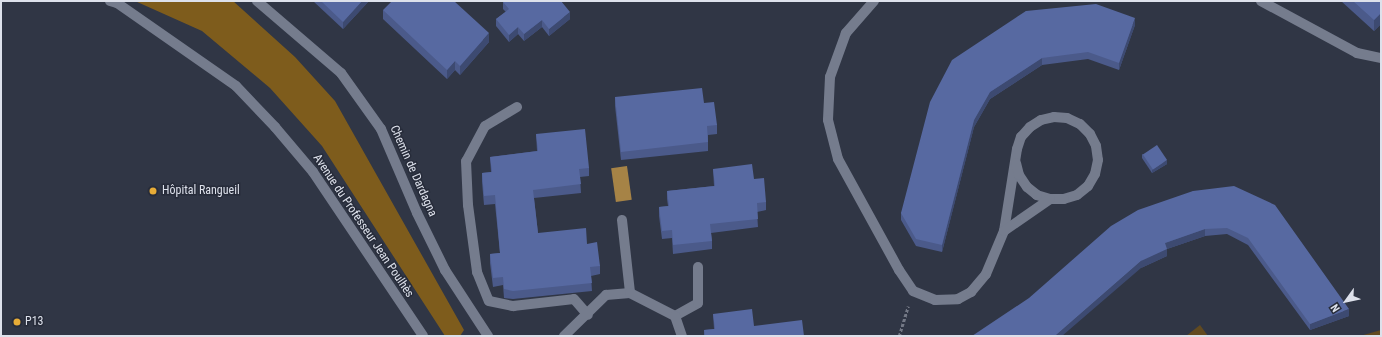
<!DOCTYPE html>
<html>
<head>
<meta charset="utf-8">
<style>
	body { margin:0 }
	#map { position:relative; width:1382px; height:337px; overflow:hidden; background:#303645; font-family:"Roboto Condensed",sans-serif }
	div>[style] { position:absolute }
	.green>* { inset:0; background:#614a20 }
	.forest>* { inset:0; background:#7e5c1c }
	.water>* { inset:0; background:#a68346; transform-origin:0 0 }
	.path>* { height:2.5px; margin-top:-1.25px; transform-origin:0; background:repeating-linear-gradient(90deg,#747986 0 3px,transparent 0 5px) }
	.street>* { height:10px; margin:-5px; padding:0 5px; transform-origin:5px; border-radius:5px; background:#757c8d }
	.wall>* { inset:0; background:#4b5a8a }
	.shaded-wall>* { inset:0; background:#3d4a71 }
	.building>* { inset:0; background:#5769a1; transform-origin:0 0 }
	.dots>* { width:11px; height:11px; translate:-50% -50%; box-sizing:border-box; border:2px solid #272c3a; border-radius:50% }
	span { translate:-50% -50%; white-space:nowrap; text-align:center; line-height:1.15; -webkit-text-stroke:3px #272c3a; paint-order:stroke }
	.street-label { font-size:12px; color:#dde1eb }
	.poi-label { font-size:12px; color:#dde1eb }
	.left { translate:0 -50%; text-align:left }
	.frame { position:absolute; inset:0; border:2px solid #dde1eb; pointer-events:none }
	.north { position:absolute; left:1326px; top:281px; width:40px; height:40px; -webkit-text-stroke:3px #272c3a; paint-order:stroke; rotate:237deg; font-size:11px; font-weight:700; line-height:16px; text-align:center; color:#dde1eb }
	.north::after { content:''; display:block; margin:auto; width:14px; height:18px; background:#dde1eb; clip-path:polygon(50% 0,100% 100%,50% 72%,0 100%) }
</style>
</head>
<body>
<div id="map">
	<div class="green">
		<div style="clip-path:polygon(1200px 325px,1208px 336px,1186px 336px)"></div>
		<div style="clip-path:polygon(1381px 330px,1381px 336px,1360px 336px)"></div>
	</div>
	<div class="forest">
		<div style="clip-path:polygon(135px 1px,233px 1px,295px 57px,335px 101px,464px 330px,460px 336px,445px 336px,322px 146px,270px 88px,202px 31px)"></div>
	</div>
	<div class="water">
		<div style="left:627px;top:166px;width:34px;height:16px;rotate:82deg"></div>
	</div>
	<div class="path">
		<div style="left:899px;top:336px;width:31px;rotate:-73deg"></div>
	</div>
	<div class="street">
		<div style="left:110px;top:1px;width:7px;rotate:16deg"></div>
		<div style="left:117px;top:3px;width:145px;rotate:34.9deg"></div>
		<div style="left:236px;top:86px;width:57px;rotate:46.4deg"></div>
		<div style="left:275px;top:127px;width:59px;rotate:49.8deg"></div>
		<div style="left:313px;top:172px;width:197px;rotate:56.1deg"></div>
		<div style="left:257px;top:1px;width:111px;rotate:40.6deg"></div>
		<div style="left:341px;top:73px;width:69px;rotate:54.5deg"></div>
		<div style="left:381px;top:129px;width:91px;rotate:66.8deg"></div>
		<div style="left:417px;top:213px;width:64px;rotate:63.8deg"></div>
		<div style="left:445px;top:270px;width:79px;rotate:56.9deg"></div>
		<div style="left:874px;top:1px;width:43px;rotate:131.2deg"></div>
		<div style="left:846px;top:33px;width:47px;rotate:110deg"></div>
		<div style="left:830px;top:77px;width:43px;rotate:92.7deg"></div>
		<div style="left:828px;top:120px;width:40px;rotate:75.6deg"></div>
		<div style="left:838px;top:159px;width:127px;rotate:61.2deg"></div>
		<div style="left:899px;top:270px;width:25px;rotate:56deg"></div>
		<div style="left:913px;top:291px;width:24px;rotate:22deg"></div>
		<div style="left:935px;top:300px;width:23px;rotate:-2deg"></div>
		<div style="left:958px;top:299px;width:15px;rotate:-28deg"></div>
		<div style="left:971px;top:292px;width:23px;rotate:-50deg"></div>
		<div style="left:986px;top:274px;width:47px;rotate:-67.3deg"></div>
		<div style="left:1004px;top:231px;width:83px;rotate:-81deg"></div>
		<div style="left:1017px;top:149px;width:13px;rotate:-72deg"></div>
		<div style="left:1021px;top:137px;width:13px;rotate:-48deg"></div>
		<div style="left:1030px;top:127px;width:13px;rotate:-32deg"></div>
		<div style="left:1041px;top:120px;width:13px;rotate:-13deg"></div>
		<div style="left:1054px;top:117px;width:13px;rotate:4deg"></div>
		<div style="left:1067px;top:118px;width:14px;rotate:25deg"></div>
		<div style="left:1080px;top:124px;width:14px;rotate:45deg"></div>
		<div style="left:1090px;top:134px;width:13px;rotate:63deg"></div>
		<div style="left:1096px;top:146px;width:14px;rotate:82deg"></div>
		<div style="left:1098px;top:160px;width:14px;rotate:102deg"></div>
		<div style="left:1095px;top:174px;width:14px;rotate:120deg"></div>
		<div style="left:1088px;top:186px;width:14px;rotate:141deg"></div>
		<div style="left:1077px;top:195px;width:14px;rotate:163deg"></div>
		<div style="left:1064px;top:199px;width:14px;rotate:180deg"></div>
		<div style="left:1050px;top:199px;width:14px;rotate:-163deg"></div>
		<div style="left:1037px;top:195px;width:13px;rotate:-141deg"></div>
		<div style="left:1027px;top:187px;width:14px;rotate:-124deg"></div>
		<div style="left:1019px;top:175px;width:12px;rotate:-104deg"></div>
		<div style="left:1261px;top:1px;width:109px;rotate:28.4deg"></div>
		<div style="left:1357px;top:53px;width:25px;rotate:12deg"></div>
		<div style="left:517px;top:107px;width:37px;rotate:149deg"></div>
		<div style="left:485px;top:126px;width:40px;rotate:118deg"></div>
		<div style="left:466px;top:161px;width:44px;rotate:87.4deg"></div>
		<div style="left:468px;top:205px;width:68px;rotate:82.3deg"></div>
		<div style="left:477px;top:272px;width:31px;rotate:68deg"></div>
		<div style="left:489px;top:301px;width:25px;rotate:12deg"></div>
		<div style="left:513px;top:306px;width:61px;rotate:-6.5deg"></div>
		<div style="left:574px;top:299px;width:21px;rotate:49deg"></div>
		<div style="left:622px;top:220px;width:73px;rotate:83.7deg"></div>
		<div style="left:1004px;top:231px;width:56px;rotate:-34.8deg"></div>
		<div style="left:675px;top:316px;width:26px;rotate:-29deg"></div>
		<div style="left:698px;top:303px;width:36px;rotate:-90deg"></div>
		<div style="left:564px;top:336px;width:59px;rotate:-44.3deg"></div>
		<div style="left:606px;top:295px;width:24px;rotate:-5deg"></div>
		<div style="left:630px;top:293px;width:51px;rotate:27.1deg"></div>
		<div style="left:675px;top:316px;width:21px;rotate:71deg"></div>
	</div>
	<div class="wall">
		<div style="clip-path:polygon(313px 1px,369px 1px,343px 29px)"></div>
		<div style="clip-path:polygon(1341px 1px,1381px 1px,1381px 25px,1380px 25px,1374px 31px)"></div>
		<div style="clip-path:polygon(503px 2px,570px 19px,549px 36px,542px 27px,524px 41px,518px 34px,509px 42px,496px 26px,496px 19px,506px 12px,503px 9px)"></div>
		<div style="clip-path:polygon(383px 10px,489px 42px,460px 75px,455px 70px,447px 79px,383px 19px)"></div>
		<div style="clip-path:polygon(1026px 11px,1135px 25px,1119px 70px,1088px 59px,1042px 65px,990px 99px,974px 127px,942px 252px,916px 246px,901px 220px,901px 213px)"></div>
		<div style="clip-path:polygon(615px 97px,704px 103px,717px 125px,717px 134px,708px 135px,708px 151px,621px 160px,615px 106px)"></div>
		<div style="clip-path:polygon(536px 134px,589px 168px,589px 176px,580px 177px,581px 193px,534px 198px,538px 233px,587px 244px,600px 266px,600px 274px,591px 276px,592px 291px,513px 299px,504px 298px,503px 285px,493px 287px,490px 263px,490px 254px,500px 253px,495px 204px,484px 205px,482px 182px,482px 173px,491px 172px,490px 157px,537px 151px)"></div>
		<div style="clip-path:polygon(1142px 154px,1167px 164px,1152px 173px,1142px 158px)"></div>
		<div style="clip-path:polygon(713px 169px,754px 179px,766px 202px,766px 210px,757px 212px,758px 227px,711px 233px,712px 241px,712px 249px,673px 254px,672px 238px,662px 239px,659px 216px,659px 207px,668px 206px,667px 199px,667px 191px,714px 186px)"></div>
		<div style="clip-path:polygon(1193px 191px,1349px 316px,1310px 330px,1248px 245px,1227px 234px,1205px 236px,1167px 249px,1167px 256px,1141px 268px)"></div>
		<div style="clip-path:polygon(713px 314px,754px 326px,804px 336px,704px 336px,704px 330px,714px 329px)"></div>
	</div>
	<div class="shaded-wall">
		<div style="clip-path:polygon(362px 1px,369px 1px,343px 29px,343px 22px)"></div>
		<div style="clip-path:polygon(570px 12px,570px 19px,549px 36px,549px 29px)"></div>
		<div style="clip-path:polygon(1380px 14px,1380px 25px,1374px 31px,1374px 20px)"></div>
		<div style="clip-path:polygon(1135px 18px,1135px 25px,1119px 70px,1119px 63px)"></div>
		<div style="clip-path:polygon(542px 20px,542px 27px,524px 41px,524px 34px)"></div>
		<div style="clip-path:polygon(518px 27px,518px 34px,509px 42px,509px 35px)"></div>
		<div style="clip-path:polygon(489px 33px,489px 42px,460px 75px,460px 66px)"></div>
		<div style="clip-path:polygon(1042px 58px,1042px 65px,990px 99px,974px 127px,942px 252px,942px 245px,974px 120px,990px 92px)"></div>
		<div style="clip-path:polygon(455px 61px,455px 70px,447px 79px,447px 70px)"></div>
		<div style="clip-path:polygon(1167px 160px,1167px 164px,1152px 173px,1152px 170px)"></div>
		<div style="clip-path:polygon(1205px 229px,1205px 236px,1167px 249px,1167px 256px,1141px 268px,1062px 336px,1055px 336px,1141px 261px,1165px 243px)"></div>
		<div style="clip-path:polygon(1349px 309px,1349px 316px,1310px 330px,1310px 324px)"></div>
	</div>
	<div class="building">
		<div style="clip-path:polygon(321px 1px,362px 1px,343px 22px)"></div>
		<div style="clip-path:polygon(392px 1px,454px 1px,489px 33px,460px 66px,455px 61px,447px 70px,383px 10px)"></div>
		<div style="clip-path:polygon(504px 1px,561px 1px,570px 12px,549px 29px,542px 20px,524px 34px,518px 27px,509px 35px,496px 19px,509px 9px,503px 2px)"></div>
		<div style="clip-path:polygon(1353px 1px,1381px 1px,1381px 15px,1380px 14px,1374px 20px)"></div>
		<div style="clip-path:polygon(1096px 4px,1135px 18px,1119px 63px,1088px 52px,1042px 58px,990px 92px,974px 120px,942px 245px,916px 239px,901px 213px,930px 102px,952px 60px,1026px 11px)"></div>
		<div style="clip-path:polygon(702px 88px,704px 103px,714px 102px,717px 125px,707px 126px,708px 142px,621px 152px,615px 97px)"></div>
		<div style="clip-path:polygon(585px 129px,589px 168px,579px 169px,581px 184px,533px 190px,538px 233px,586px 228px,587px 244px,597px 242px,600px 266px,590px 267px,592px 283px,513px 291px,504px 289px,503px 277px,493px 278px,490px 254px,500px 253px,495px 195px,484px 196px,482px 173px,492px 172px,490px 157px,538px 151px,536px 134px)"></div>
		<div style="left:1157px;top:145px;width:18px;height:17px;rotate:56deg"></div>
		<div style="clip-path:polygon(752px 164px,754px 179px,764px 178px,766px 202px,757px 203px,758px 219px,710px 224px,712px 241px,673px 245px,672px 230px,662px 231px,659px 207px,669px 206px,667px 191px,715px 186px,713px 169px)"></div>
		<div style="clip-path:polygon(1234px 186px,1275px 205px,1349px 309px,1310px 324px,1248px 238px,1227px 228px,1205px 229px,1165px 243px,1167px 249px,1141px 261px,1055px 336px,972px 336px,1029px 298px,1111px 226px,1138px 210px,1193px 191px)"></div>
		<div style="clip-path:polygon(752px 309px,754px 326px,802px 320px,804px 336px,705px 336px,704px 330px,715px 329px,713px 314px)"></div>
	</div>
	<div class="dots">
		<div style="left:153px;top:191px;background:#e7ac37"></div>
		<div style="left:17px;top:322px;background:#e7ac37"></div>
	</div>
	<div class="street-label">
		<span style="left:413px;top:171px;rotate:66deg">Chemin de Dardagna</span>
		<span style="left:363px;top:226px;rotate:56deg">Avenue du Professeur Jean Poulhès</span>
	</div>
	<div class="poi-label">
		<span class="left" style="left:162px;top:191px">Hôpital Rangueil</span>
		<span class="left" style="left:25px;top:322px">P13</span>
	</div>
	<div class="frame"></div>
	<div class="north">N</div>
</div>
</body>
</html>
